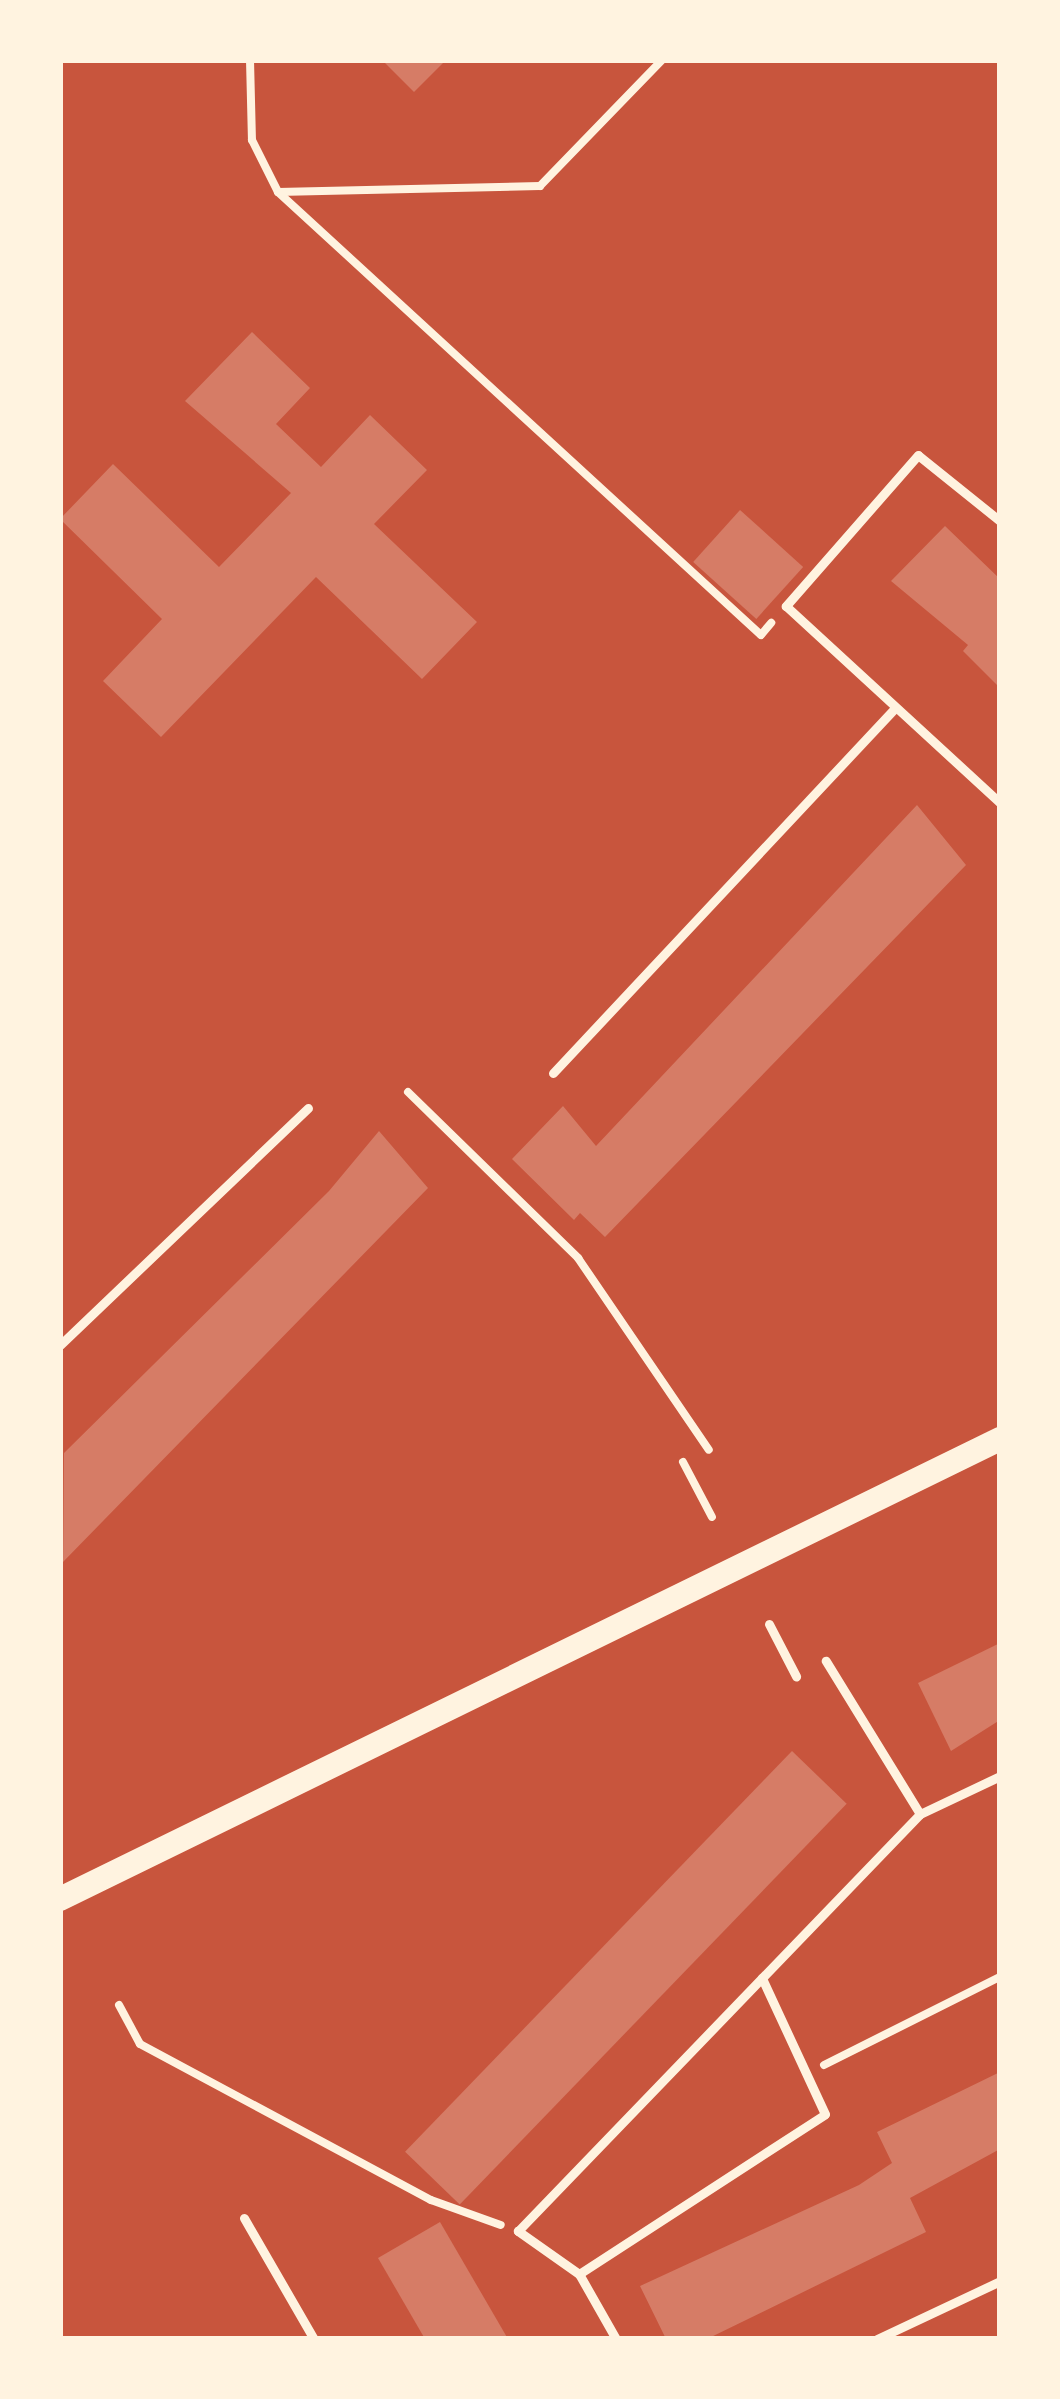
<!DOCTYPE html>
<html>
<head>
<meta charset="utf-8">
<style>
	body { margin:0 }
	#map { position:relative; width:1060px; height:2399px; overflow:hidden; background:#c8553d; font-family:Mulish,sans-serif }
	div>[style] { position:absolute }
	.building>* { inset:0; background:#d67c66; transform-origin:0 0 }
	.path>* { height:8px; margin:-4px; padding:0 4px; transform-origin:4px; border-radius:4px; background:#fff3e0 }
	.service>* { height:9px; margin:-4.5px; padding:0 4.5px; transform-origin:4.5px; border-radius:4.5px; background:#fff3e0 }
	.secondary>* { height:24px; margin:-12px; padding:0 12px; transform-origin:12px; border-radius:12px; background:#fff3e0 }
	span { translate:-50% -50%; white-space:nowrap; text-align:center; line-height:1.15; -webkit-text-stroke:9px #fff3e0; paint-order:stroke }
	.frame { position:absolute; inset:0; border:63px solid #fff3e0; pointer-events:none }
</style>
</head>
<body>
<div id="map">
	<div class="building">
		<div style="clip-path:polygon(382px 60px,446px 60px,414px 92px)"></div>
		<div style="clip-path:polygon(252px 332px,310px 388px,276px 424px,321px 467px,370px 415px,427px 470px,374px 524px,477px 622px,422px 679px,316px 577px,161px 737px,103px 681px,162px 619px,60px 519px,113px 464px,219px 567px,291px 493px,185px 401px)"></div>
		<div style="left:740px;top:510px;width:85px;height:70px;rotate:42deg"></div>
		<div style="clip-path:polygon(945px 526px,1000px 579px,1000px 688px,963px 651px,968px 645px,891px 581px)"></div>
		<div style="clip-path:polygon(917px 805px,966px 865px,605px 1237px,580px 1213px,574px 1220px,512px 1159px,563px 1106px,596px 1146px)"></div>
		<div style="clip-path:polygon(379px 1131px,428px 1188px,63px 1562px,64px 1453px,329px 1191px)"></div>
		<div style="clip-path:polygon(1000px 1643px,1000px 1720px,951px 1751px,918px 1683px)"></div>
		<div style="left:792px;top:1751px;width:76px;height:557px;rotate:44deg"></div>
		<div style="clip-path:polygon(1000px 2072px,1000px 2149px,910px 2198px,926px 2232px,707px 2339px,666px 2339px,640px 2286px,859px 2185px,892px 2163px,877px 2132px)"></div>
		<div style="clip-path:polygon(440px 2222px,508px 2339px,425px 2339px,378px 2258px)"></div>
	</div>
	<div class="path">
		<div style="left:250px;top:60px;width:80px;rotate:88.6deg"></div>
		<div style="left:252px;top:140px;width:58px;rotate:63.4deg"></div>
		<div style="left:278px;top:192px;width:262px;rotate:-1.3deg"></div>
		<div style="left:540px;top:186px;width:175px;rotate:-45.9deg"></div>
		<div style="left:278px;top:192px;width:655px;rotate:42.53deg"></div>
		<div style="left:761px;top:635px;width:16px;rotate:-50deg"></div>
		<div style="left:408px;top:1092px;width:238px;rotate:44.3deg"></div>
		<div style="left:578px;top:1258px;width:232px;rotate:55.7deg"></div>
		<div style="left:683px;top:1462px;width:62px;rotate:62.2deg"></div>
		<div style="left:119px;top:2005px;width:44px;rotate:61.7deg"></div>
		<div style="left:140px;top:2044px;width:330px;rotate:28.2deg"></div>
		<div style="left:431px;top:2200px;width:74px;rotate:19.7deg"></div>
		<div style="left:824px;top:2065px;width:197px;rotate:-26.6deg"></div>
	</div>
	<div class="service">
		<div style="left:1000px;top:521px;width:105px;rotate:-141.2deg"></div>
		<div style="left:918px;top:455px;width:201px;rotate:131.2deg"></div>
		<div style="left:786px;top:606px;width:291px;rotate:42.6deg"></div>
		<div style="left:553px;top:1073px;width:500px;rotate:-46.86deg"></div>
		<div style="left:60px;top:1345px;width:343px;rotate:-43.7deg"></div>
		<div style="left:769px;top:1624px;width:59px;rotate:62.6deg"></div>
		<div style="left:920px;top:1814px;width:89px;rotate:-25.4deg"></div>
		<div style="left:244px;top:2218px;width:140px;rotate:60deg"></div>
		<div style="left:579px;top:2274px;width:293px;rotate:-33deg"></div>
		<div style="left:825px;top:2114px;width:150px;rotate:-114.9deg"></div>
		<div style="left:616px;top:2339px;width:75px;rotate:-119.6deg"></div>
		<div style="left:579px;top:2274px;width:75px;rotate:-144.8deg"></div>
		<div style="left:518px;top:2231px;width:579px;rotate:-46.05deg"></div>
		<div style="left:920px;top:1814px;width:180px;rotate:-121.6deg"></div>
		<div style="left:877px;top:2339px;width:136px;rotate:-25.2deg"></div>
	</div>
	<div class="secondary">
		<div style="left:60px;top:1899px;width:1047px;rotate:-26.08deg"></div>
	</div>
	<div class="frame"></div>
</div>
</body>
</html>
